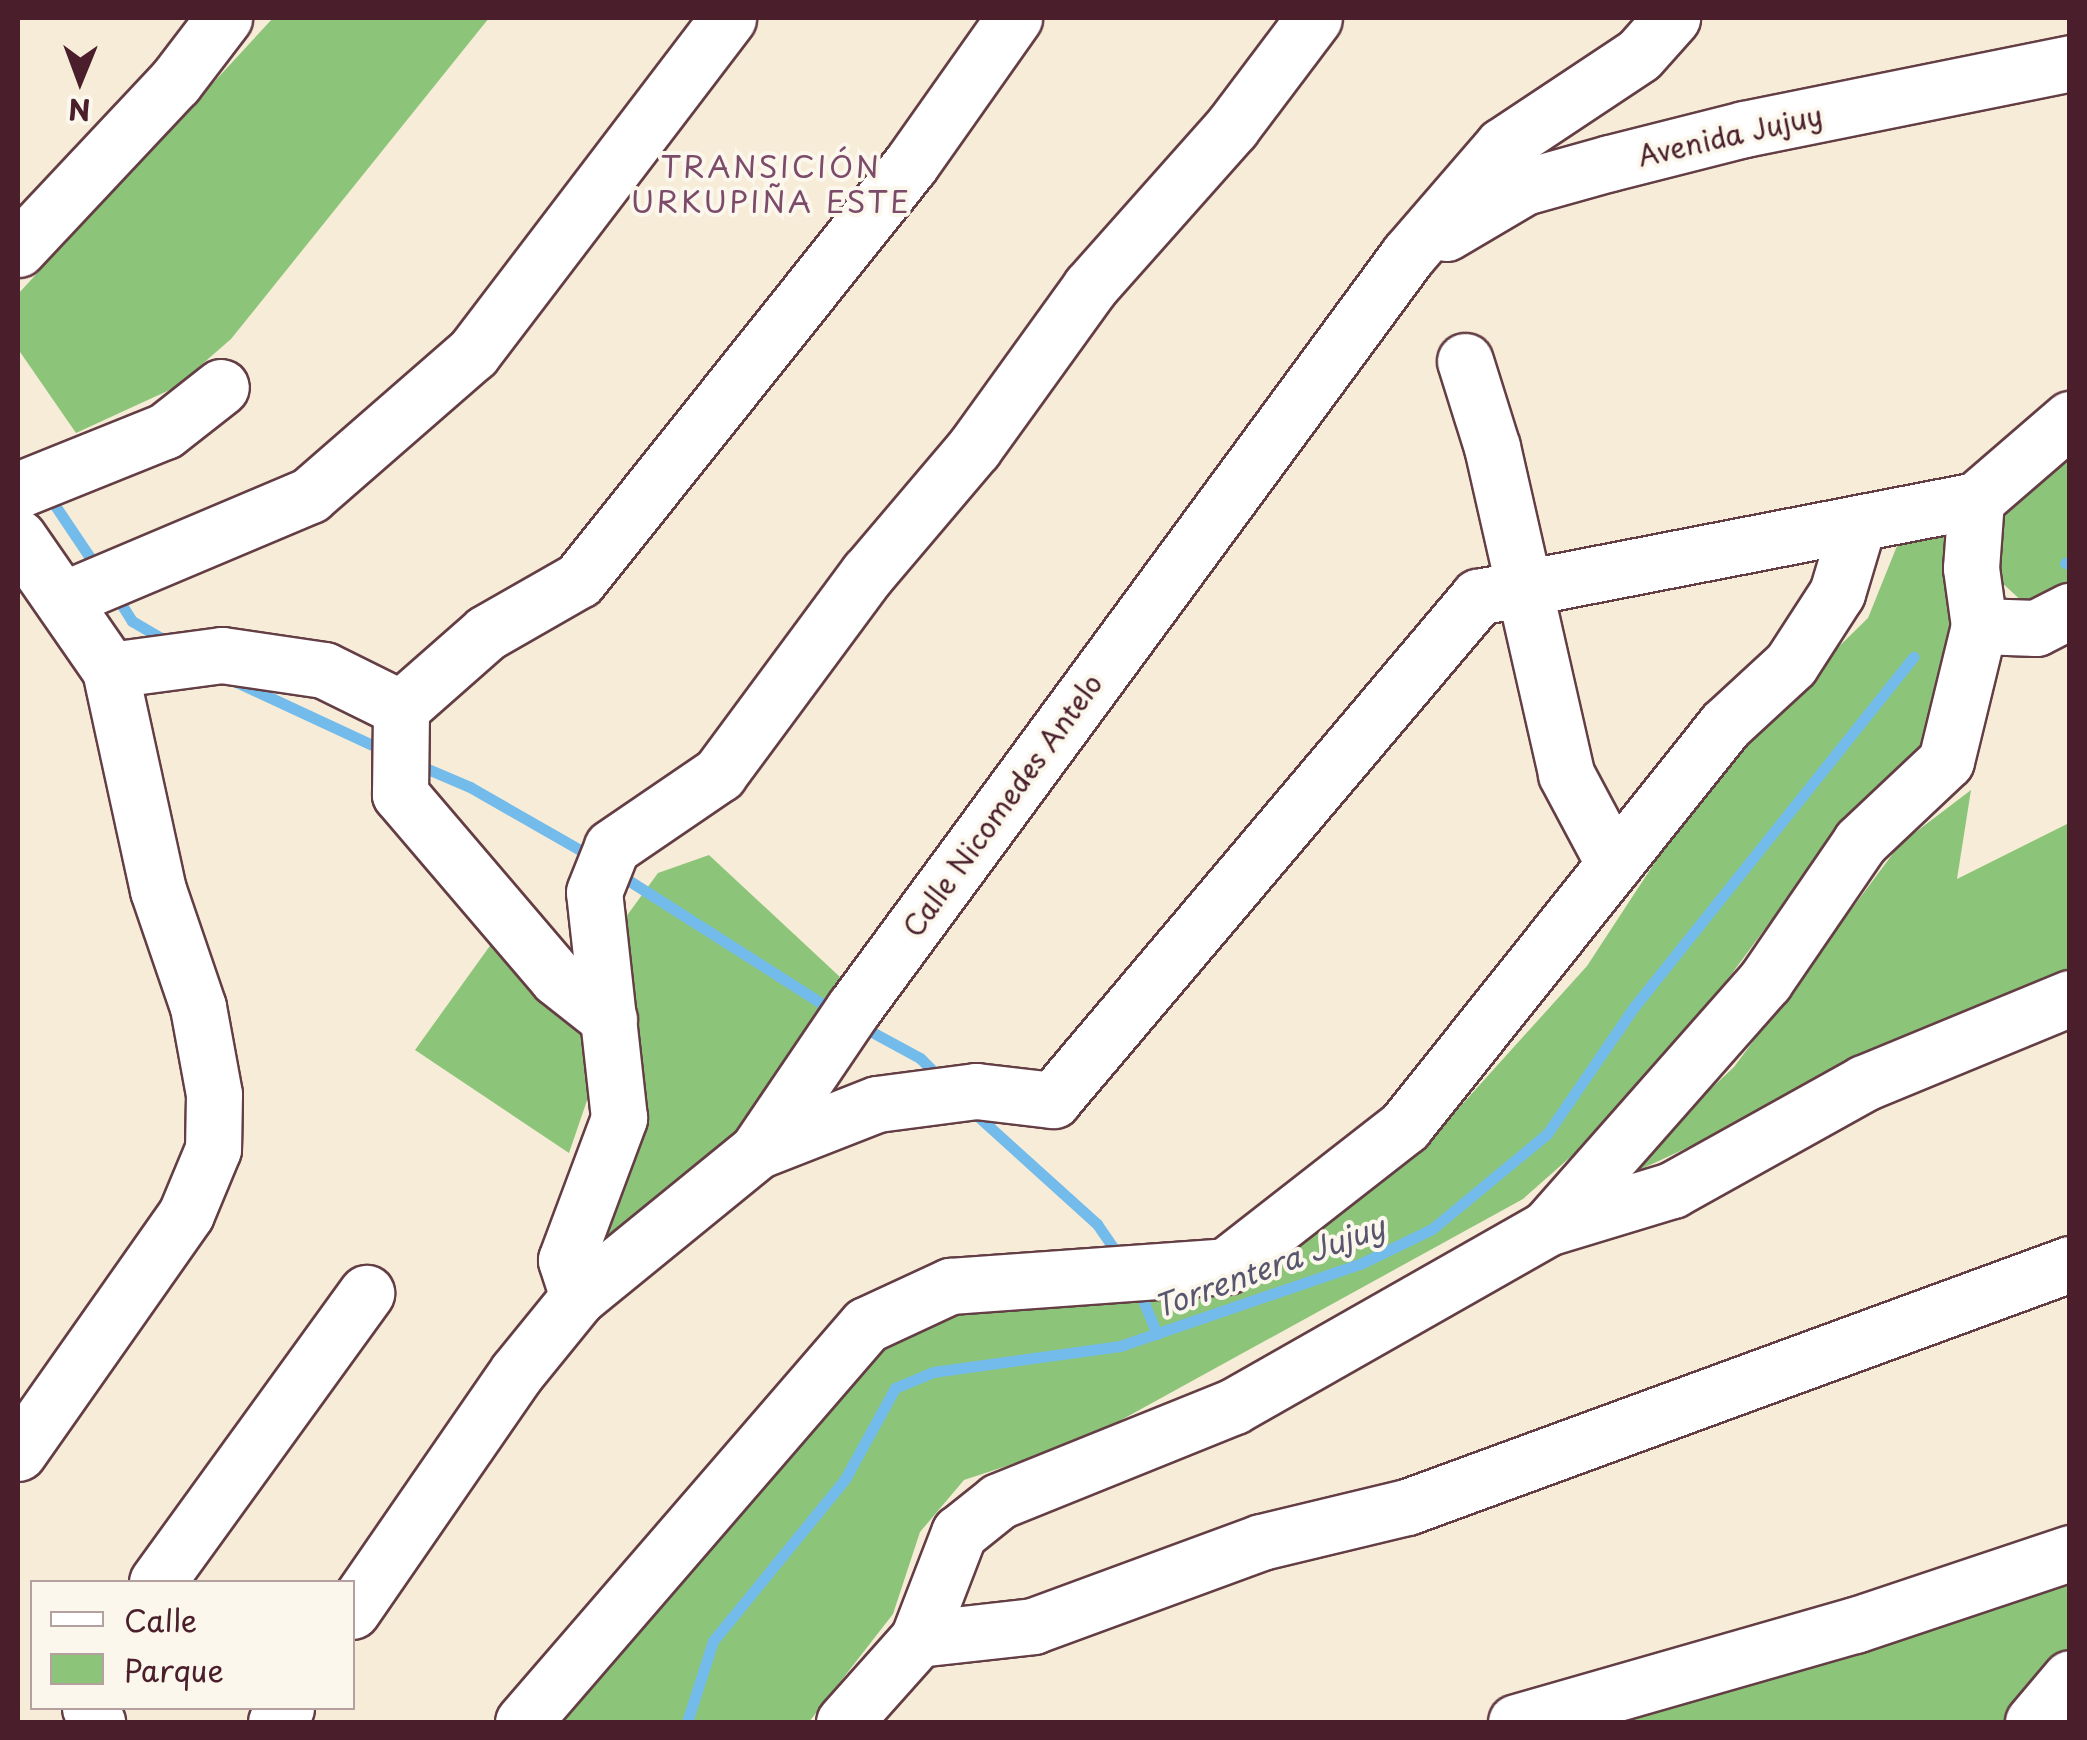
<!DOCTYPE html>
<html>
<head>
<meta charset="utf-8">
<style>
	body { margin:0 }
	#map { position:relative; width:2087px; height:1740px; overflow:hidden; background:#f7ecd8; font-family:"Playpen Sans",sans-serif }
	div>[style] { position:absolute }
	.green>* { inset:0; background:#8cc579 }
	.stream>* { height:11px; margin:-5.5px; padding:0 5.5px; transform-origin:5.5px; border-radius:5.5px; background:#72bbea }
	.roads { filter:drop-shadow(2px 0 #643e45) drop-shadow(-2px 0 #643e45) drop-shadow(0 2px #643e45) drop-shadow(0 -2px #643e45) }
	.minor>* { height:55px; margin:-27.5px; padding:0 27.5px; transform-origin:27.5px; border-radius:27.5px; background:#fff }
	span { translate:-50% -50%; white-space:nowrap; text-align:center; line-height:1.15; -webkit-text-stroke:8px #fbf7ec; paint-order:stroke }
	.street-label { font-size:28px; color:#4a1f2b }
	.neighbourhood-label { font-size:30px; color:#7c4b6a; letter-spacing:2.5px }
	.water-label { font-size:30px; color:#58566e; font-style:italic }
	.frame { position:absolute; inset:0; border:20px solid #4a1f2b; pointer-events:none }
	.legend { position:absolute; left:30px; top:1580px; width:325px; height:130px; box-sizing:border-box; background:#fbf7ec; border:2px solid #b4a19f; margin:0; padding:12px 18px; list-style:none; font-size:30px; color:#4a1f2b }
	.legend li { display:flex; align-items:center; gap:20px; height:50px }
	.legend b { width:50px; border:2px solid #b4a19f }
	.north { position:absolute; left:30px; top:30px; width:100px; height:100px; -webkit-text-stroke:8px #fbf7ec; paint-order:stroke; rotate:181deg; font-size:28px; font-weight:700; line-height:40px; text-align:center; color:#4a1f2b }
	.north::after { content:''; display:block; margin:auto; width:35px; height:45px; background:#4a1f2b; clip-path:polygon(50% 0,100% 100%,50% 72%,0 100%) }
</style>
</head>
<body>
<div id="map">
	<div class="green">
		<div style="clip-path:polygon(273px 18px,489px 18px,231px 339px,176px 387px,76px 433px,18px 349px,18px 294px)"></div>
		<div style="clip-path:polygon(2069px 458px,2069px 589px,2026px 605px,1999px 580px,2000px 511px)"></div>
		<div style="clip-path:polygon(1952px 522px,1954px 653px,1929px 752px,1833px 837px,1696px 1022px,1584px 1145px,1523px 1199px,1083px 1441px,964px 1480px,920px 1532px,893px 1614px,809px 1722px,551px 1722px,884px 1332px,975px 1297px,1245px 1276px,1430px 1140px,1587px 966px,1720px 763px,1868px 618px,1903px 531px)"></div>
		<div style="clip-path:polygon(1971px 790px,1957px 879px,2069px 823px,2069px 980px,1868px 1064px,1609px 1184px,1734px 1067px,1900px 844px)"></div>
		<div style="clip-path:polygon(709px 855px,840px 977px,741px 1135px,593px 1261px,620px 925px,658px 873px)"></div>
		<div style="clip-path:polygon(497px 936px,579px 1027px,594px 1080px,569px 1153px,415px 1050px)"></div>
		<div style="clip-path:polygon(2069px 1569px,2069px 1651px,2009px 1722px,1635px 1722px,1632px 1712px)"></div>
	</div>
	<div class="stream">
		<div style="left:48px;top:495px;width:92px;rotate:56.1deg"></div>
		<div style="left:2065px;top:563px;width:5px;rotate:-11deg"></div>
		<div style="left:115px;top:594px;width:32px;rotate:58deg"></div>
		<div style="left:132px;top:621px;width:45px;rotate:30.5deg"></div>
		<div style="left:230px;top:679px;width:171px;rotate:24.9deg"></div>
		<div style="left:416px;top:764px;width:59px;rotate:23.1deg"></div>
		<div style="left:470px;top:787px;width:143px;rotate:29.8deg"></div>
		<div style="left:617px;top:873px;width:257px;rotate:32.5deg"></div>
		<div style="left:859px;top:1025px;width:69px;rotate:28.4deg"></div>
		<div style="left:920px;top:1058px;width:25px;rotate:45deg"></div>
		<div style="left:972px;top:1111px;width:169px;rotate:42.1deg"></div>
		<div style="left:1097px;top:1224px;width:42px;rotate:55.6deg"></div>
		<div style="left:1138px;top:1288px;width:50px;rotate:67.6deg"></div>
		<div style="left:687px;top:1722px;width:85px;rotate:-72.2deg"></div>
		<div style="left:713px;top:1641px;width:209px;rotate:-50.8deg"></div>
		<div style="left:845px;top:1479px;width:104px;rotate:-61.2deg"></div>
		<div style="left:895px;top:1388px;width:41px;rotate:-22.8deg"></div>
		<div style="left:933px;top:1372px;width:189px;rotate:-7.9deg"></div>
		<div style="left:1120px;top:1346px;width:254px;rotate:-18.9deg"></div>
		<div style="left:1360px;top:1264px;width:80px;rotate:-25.9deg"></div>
		<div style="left:1432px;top:1229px;width:149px;rotate:-39.6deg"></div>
		<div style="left:1547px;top:1134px;width:154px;rotate:-55.6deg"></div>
		<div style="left:1634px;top:1007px;width:448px;rotate:-51.4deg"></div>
	</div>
	<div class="roads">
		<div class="minor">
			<div style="left:1446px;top:233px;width:91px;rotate:-30.5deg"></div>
			<div style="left:1524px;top:187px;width:89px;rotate:-15.6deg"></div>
			<div style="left:1610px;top:163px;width:138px;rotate:-14.2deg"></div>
			<div style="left:1744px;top:129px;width:333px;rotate:-11.4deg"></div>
			<div style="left:18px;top:249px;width:229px;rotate:-46.8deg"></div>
			<div style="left:175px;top:82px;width:81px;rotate:-52.6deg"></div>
			<div style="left:1465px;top:361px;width:90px;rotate:72.6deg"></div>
			<div style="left:1492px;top:447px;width:335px;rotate:77.2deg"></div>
			<div style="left:1566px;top:774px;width:102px;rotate:61.9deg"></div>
			<div style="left:18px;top:490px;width:158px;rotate:-21.9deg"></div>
			<div style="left:165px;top:431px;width:71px;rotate:-38.2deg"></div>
			<div style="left:1976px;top:500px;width:68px;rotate:94.2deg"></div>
			<div style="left:1971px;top:568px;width:59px;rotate:82.1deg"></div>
			<div style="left:18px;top:537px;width:162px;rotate:55.3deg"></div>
			<div style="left:110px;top:670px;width:225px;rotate:77.7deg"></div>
			<div style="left:158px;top:890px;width:124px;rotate:71.1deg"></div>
			<div style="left:198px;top:1007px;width:88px;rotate:79.6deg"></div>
			<div style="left:214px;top:1094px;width:55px;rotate:91deg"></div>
			<div style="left:213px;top:1149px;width:70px;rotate:112.6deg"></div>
			<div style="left:186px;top:1214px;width:292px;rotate:125.1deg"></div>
			<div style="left:64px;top:599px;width:267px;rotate:-22.9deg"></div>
			<div style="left:310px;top:495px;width:216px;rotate:-41.1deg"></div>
			<div style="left:473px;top:353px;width:421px;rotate:-52.7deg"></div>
			<div style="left:110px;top:670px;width:113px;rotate:-7.6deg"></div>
			<div style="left:222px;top:655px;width:103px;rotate:8.4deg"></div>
			<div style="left:324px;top:670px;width:86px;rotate:26.3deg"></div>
			<div style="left:609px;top:1019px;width:66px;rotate:-141.7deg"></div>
			<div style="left:557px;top:978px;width:242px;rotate:-130.5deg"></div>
			<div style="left:400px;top:794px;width:86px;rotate:-89.3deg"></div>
			<div style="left:401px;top:708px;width:113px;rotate:-41.4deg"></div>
			<div style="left:486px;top:633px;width:107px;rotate:-29.7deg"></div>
			<div style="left:579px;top:580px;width:532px;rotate:-51.41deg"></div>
			<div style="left:911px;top:164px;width:179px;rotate:-54.8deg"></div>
			<div style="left:757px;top:1151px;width:129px;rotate:-21.4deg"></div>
			<div style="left:877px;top:1104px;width:100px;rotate:-7.5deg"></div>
			<div style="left:976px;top:1091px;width:78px;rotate:6.7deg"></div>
			<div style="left:1053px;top:1100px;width:659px;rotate:-49.8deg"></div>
			<div style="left:1478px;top:597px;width:507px;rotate:-11.02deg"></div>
			<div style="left:1976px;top:500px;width:124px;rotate:-40.8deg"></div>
			<div style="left:1549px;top:1226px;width:327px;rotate:-48.6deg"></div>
			<div style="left:1765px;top:981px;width:168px;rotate:-55.6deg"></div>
			<div style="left:1860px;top:842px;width:118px;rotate:-43.3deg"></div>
			<div style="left:1946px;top:761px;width:139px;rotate:-76.3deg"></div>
			<div style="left:1979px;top:626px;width:57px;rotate:2deg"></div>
			<div style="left:2036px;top:628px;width:38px;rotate:-27deg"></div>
			<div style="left:578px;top:1297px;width:39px;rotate:-108deg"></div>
			<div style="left:566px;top:1260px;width:152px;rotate:-69.5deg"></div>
			<div style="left:619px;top:1118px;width:227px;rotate:-96.3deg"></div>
			<div style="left:594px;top:892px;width:48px;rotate:-68.2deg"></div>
			<div style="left:612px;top:847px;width:130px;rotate:-34.3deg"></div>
			<div style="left:719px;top:774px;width:250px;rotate:-53.5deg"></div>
			<div style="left:868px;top:573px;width:164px;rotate:-49.7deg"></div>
			<div style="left:974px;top:448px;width:198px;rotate:-54.2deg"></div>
			<div style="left:1090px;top:287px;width:214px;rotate:-48.4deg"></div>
			<div style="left:1232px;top:127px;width:136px;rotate:-53deg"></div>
			<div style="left:157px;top:1582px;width:357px;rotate:-54.1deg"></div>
			<div style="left:352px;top:1611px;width:290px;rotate:-55.4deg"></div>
			<div style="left:517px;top:1372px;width:97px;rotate:-50.9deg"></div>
			<div style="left:578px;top:1297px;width:231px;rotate:-39.2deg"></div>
			<div style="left:757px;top:1151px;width:173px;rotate:-55.9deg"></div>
			<div style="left:854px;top:1008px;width:935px;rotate:-53.66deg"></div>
			<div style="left:1408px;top:255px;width:144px;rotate:-49.2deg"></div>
			<div style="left:1502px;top:146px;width:164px;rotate:-33.6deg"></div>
			<div style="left:1639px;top:55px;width:50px;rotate:-48.3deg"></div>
			<div style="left:918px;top:1639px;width:114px;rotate:-68.9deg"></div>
			<div style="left:959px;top:1533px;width:51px;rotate:-38.7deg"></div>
			<div style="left:999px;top:1501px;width:253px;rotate:-22deg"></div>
			<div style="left:1234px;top:1406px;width:360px;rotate:-29.6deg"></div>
			<div style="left:1547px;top:1228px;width:131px;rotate:-16.9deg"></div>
			<div style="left:1672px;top:1190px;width:220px;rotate:-29.1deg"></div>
			<div style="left:1864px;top:1083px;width:223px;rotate:-22.4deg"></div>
			<div style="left:90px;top:1708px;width:16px;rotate:63deg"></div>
			<div style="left:276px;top:1722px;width:17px;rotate:-54deg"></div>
			<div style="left:523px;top:1722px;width:525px;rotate:-49.17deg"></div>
			<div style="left:866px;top:1325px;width:93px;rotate:-24.9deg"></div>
			<div style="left:950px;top:1286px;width:277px;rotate:-4.1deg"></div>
			<div style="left:1226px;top:1266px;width:227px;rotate:-38deg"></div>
			<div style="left:1405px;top:1126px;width:513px;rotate:-51.41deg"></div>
			<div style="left:1725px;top:725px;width:90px;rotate:-42.7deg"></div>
			<div style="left:1791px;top:664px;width:85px;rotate:-57.1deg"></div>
			<div style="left:1837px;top:593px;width:73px;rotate:-73.3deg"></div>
			<div style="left:844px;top:1722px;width:111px;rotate:-48.3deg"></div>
			<div style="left:918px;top:1639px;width:116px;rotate:-6.4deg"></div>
			<div style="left:1033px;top:1626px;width:243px;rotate:-20.2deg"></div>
			<div style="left:1261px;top:1542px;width:150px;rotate:-13.5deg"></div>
			<div style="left:1407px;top:1507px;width:706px;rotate:-20.13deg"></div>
			<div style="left:1516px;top:1722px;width:353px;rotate:-16deg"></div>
			<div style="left:1855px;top:1625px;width:227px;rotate:-18.5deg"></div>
			<div style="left:2033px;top:1722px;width:57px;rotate:-49.9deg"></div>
		</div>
	</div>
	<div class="street-label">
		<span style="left:1730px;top:135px;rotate:-13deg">Avenida Jujuy</span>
		<span style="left:1002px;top:805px;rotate:-54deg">Calle Nicomedes Antelo</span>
	</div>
	<div class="neighbourhood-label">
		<span style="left:771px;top:183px">TRANSICIÓN<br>URKUPIÑA ESTE</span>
	</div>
	<div class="water-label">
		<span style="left:1269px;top:1266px;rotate:-20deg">Torrentera Jujuy</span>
	</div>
	<div class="frame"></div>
	<ul class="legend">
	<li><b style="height:12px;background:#fff"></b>Calle</li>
	<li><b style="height:28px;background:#8cc579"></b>Parque</li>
	</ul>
	<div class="north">N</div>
</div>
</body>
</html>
